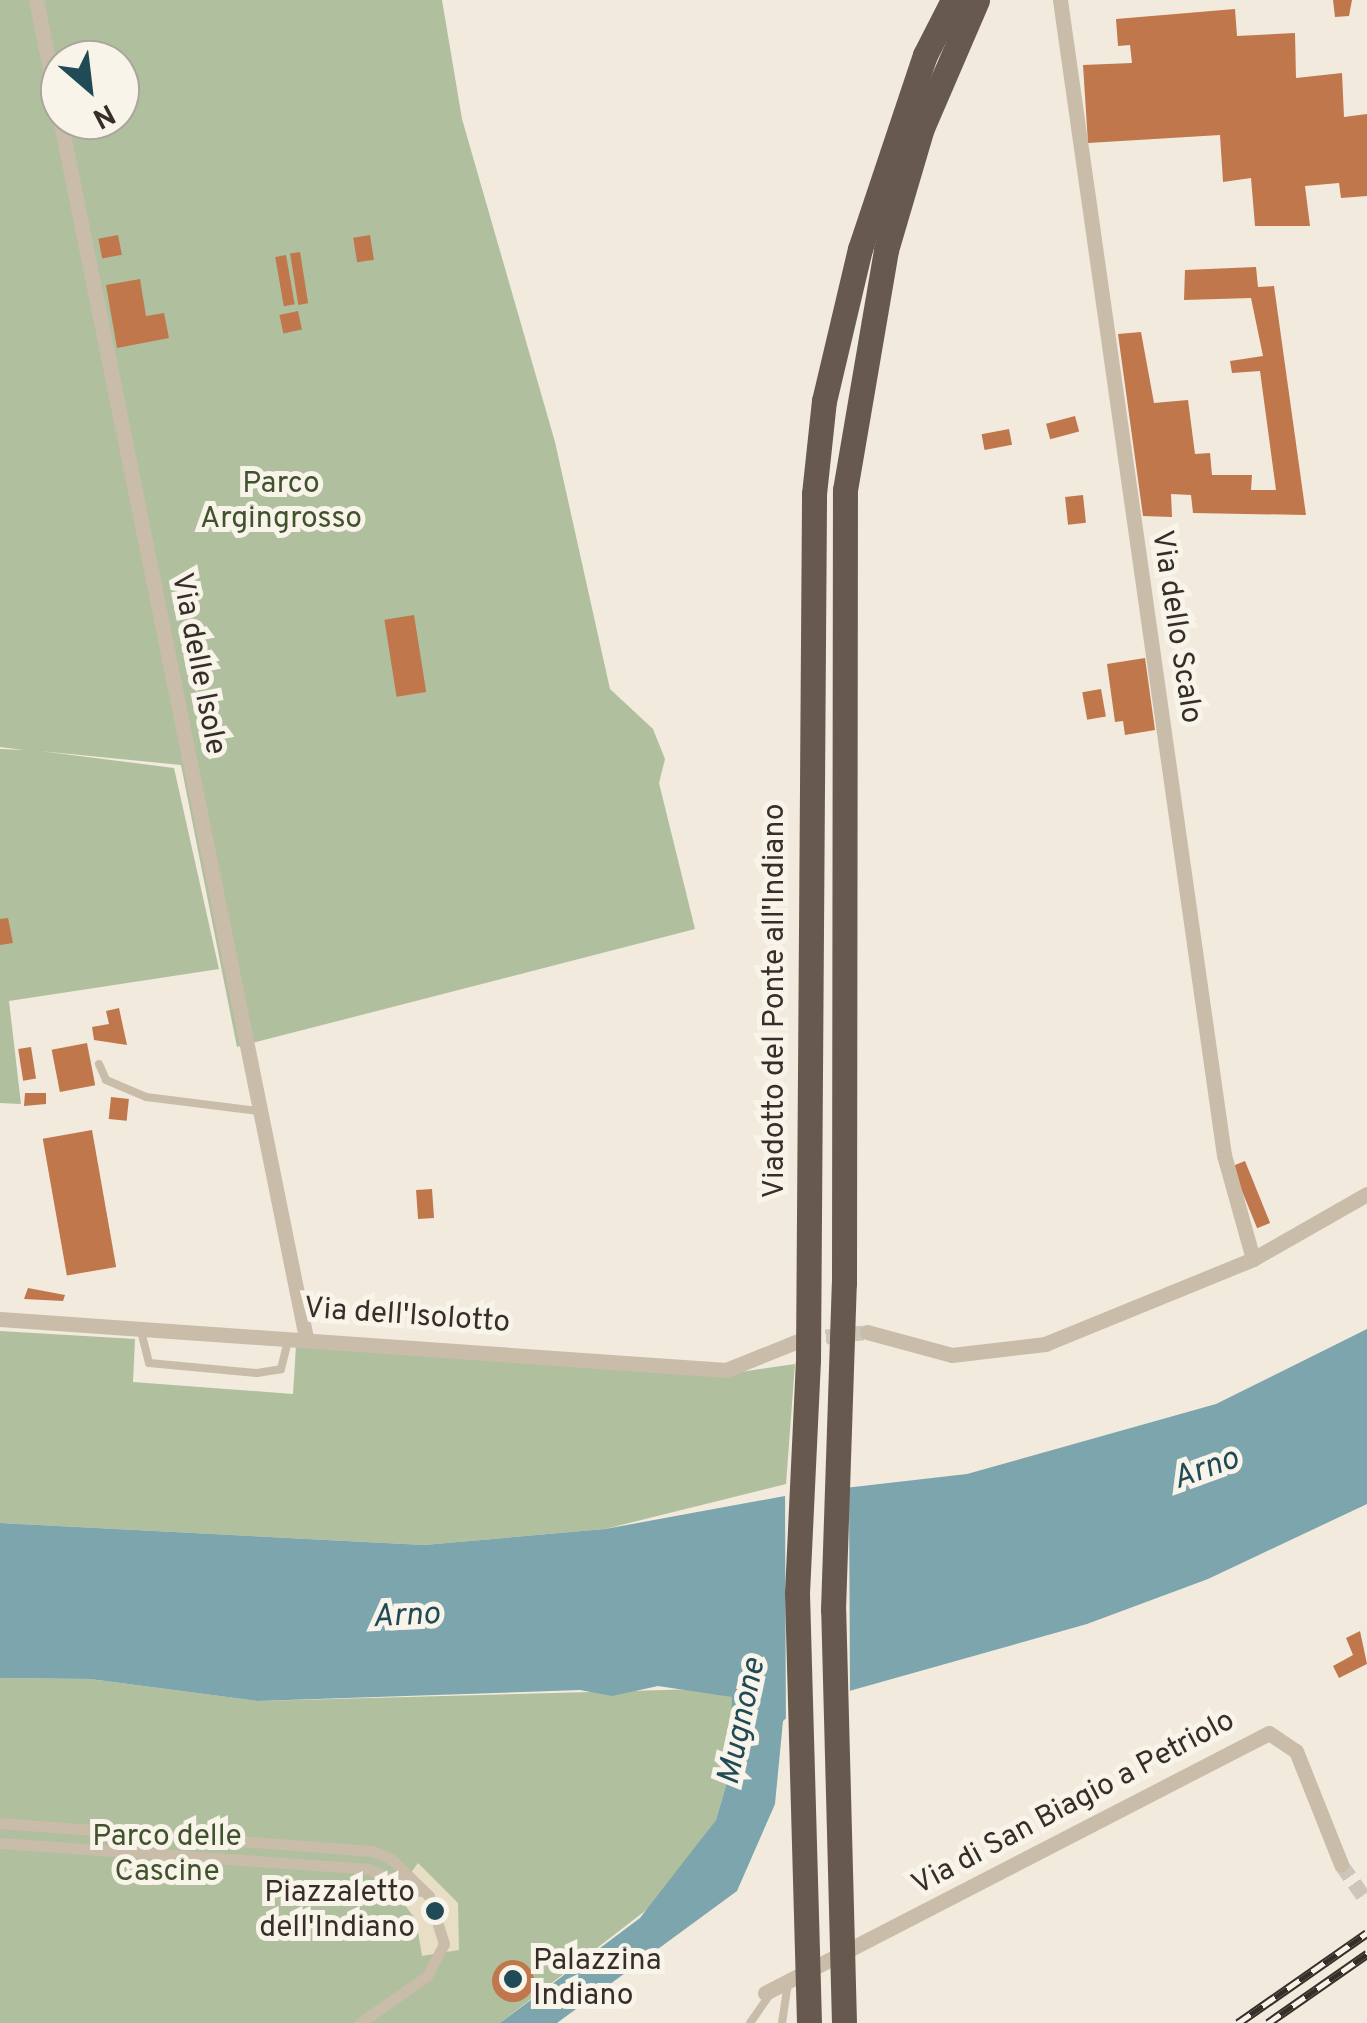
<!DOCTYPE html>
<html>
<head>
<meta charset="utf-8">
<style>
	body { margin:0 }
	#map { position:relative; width:1367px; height:2023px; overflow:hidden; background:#f1eadd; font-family:Overpass,sans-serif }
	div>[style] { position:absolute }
	.green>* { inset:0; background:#b0bf9e }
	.plaza>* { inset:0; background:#e8ddc5 }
	.water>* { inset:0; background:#7da5ad }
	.pier>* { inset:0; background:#f1eadd }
	.building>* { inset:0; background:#c0774c; transform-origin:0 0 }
	.round { border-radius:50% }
	.minor-tunnel>* { height:15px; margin-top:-7.5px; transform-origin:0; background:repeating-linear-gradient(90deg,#ccc5b9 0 15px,transparent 0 23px) }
	.service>* { height:8px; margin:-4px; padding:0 4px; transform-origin:4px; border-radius:4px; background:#c9bca9 }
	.pedestrian>* { height:11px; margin:-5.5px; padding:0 5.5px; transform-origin:5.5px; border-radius:5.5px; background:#c9bca9 }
	.minor>* { height:15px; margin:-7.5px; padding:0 7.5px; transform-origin:7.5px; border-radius:7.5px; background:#c9bca9 }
	.trunk>* { height:25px; margin:-12.5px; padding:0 12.5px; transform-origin:12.5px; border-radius:12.5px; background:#67594e }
	.rail>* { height:9px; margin-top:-4.5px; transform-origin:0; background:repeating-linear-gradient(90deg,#f9f4e9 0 15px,#362f29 0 30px); box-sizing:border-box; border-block:2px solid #362f29 }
	.dots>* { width:28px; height:28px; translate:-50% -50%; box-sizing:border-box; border:5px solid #f9f4e9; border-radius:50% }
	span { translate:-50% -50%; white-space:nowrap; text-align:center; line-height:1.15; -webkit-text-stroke:10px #f9f4e9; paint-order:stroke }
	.park-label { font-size:30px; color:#41532e }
	.street-label { font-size:30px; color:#362f29 }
	.poi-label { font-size:30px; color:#362f29 }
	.right { translate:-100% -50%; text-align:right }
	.left { translate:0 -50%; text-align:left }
	.water-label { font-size:32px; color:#204b56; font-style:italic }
	.north { position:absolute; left:40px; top:40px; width:100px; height:100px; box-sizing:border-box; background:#f9f4e9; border:2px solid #aba59c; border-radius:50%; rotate:152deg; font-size:28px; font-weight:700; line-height:40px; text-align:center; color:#362f29 }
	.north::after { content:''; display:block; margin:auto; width:35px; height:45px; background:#204b56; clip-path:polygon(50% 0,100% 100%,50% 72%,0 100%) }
</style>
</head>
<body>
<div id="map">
	<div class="green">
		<div style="clip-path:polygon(evenodd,0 0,442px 0,462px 119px,555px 442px,610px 689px,653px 729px,665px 759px,659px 783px,695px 929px,237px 1047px,181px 765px,40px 751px,174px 768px,219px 969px,9px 1001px,21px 1104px,0 1103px,0 749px,24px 750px,0 747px,0 0,60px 60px,120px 60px,120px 120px,60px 120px,60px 60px)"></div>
		<div style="clip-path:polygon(0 1331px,135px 1339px,133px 1382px,293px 1394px,296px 1346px,727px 1374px,795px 1364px,786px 1484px,605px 1529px,424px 1545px,0 1523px)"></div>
		<div style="clip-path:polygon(0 1678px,90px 1679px,257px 1701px,701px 1689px,733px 1697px,729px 1775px,716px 1820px,654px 1904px,500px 2023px,0 2023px)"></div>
	</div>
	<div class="plaza">
		<div style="clip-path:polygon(418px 1863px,458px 1903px,459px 1950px,422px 1956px,416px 1920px,396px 1893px)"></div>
	</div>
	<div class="water">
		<div style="clip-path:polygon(1367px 1329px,1367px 1504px,1208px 1579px,1087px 1624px,803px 1704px,783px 1721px,775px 1804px,737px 1891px,557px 2023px,500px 2023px,640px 1918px,716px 1820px,729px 1775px,732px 1697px,658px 1686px,612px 1696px,580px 1690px,257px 1701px,90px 1679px,0 1678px,0 1523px,424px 1545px,605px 1529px,801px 1493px,967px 1474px,1216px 1404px)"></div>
	</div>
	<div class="pier">
		<div style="clip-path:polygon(849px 1484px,850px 1692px,797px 1714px,786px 1748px,785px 1490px)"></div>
	</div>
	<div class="building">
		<div style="clip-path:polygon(1333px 0,1352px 0,1349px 16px,1335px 17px)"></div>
		<div style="clip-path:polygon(1235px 9px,1237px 36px,1295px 33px,1296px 78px,1342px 73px,1344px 117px,1367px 114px,1367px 196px,1341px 198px,1339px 183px,1305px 186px,1310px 226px,1255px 226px,1251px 178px,1223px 182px,1220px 135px,1088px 143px,1083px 65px,1132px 63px,1130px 45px,1118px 46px,1116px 19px)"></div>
		<div style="left:118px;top:235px;width:20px;height:20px;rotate:79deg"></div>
		<div style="left:370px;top:235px;width:25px;height:17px;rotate:81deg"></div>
		<div style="left:300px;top:252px;width:52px;height:10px;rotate:81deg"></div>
		<div style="left:286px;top:255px;width:50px;height:11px;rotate:80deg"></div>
		<div style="clip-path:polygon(1256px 267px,1258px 287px,1274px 286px,1306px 515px,1193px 513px,1191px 495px,1171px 494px,1172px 517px,1143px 516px,1118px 334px,1141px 332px,1154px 403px,1188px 400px,1195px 454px,1210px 453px,1212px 475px,1252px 475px,1251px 490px,1276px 490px,1260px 371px,1232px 373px,1230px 361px,1263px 356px,1251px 298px,1184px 300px,1185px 270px)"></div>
		<div style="clip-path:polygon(140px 279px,146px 316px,164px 313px,169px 338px,117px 348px,106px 285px)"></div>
		<div style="left:298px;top:311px;width:19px;height:19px;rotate:78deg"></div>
		<div style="left:1075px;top:416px;width:16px;height:30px;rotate:75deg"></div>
		<div style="left:1009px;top:429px;width:16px;height:28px;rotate:79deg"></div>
		<div style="left:1083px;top:495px;width:28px;height:18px;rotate:84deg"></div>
		<div style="left:414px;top:615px;width:78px;height:30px;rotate:81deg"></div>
		<div style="clip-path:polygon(1145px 658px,1155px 730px,1125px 735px,1123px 721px,1115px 722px,1107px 664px)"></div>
		<div style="left:1101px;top:689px;width:28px;height:19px;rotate:80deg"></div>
		<div style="clip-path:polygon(8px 918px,13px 943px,0 945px,0 919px)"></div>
		<div style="clip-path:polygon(119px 1008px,127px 1045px,94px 1040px,92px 1027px,109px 1024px,106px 1011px)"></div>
		<div style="left:87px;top:1043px;width:43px;height:36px;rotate:79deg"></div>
		<div style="left:31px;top:1047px;width:32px;height:13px;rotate:81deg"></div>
		<div style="clip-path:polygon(25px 1093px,46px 1093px,46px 1104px,24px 1106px)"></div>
		<div style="left:111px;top:1097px;width:18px;height:22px;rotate:6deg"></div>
		<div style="left:92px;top:1130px;width:139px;height:50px;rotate:80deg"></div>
		<div style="left:1245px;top:1161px;width:67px;height:14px;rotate:68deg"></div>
		<div style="left:432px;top:1189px;width:29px;height:16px;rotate:86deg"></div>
		<div style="clip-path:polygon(28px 1288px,65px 1295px,63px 1301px,24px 1299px)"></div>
		<div style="clip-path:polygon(1360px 1631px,1367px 1664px,1339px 1678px,1333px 1666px,1353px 1655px,1346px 1638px)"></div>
		<div class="round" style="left:492px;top:1960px;width:42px;height:42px"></div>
	</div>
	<div class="minor-tunnel">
		<div style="left:803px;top:1339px;width:64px;rotate:-6.2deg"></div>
		<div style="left:1341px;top:1864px;width:45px;rotate:54.9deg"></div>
	</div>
	<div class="service">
		<div style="left:99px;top:1064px;width:17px;rotate:66deg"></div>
		<div style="left:106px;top:1080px;width:43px;rotate:23deg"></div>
		<div style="left:146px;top:1097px;width:114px;rotate:7.1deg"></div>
		<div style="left:141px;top:1331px;width:33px;rotate:76deg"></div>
		<div style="left:149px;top:1363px;width:108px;rotate:5.3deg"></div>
		<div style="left:257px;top:1373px;width:24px;rotate:-9deg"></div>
		<div style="left:281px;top:1369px;width:33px;rotate:-76deg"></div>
		<div style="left:750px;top:2023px;width:35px;rotate:-55deg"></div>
		<div style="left:782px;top:2023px;width:40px;rotate:-81.5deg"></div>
	</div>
	<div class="pedestrian">
		<div style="left:0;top:1823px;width:374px;rotate:4.3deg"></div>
		<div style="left:373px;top:1851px;width:20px;rotate:24deg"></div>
		<div style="left:391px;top:1859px;width:53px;rotate:44.2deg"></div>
		<div style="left:429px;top:1896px;width:50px;rotate:72.6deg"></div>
		<div style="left:444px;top:1944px;width:36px;rotate:118deg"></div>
		<div style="left:427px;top:1976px;width:82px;rotate:145deg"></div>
		<div style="left:0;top:1843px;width:369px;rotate:4deg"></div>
		<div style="left:368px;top:1869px;width:56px;rotate:22.9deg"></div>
	</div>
	<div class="minor">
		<div style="left:36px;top:0;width:1365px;rotate:78.59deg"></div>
		<div style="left:1060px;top:0;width:1167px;rotate:81.92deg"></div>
		<div style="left:1224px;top:1155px;width:108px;rotate:74.4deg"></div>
		<div style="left:0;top:1319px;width:728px;rotate:4.02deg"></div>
		<div style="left:726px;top:1370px;width:83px;rotate:-21.9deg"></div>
		<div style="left:867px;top:1332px;width:88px;rotate:15.1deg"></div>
		<div style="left:952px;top:1355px;width:94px;rotate:-6.7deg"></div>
		<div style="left:1045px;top:1344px;width:225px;rotate:-22.2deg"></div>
		<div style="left:1253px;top:1259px;width:131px;rotate:-29.7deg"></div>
		<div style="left:765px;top:1993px;width:567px;rotate:-27.29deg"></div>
		<div style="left:1269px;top:1733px;width:32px;rotate:34deg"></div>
		<div style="left:1296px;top:1751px;width:122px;rotate:68.3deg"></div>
	</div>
	<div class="trunk">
		<div style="left:809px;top:2023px;width:430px;rotate:-91.6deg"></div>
		<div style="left:797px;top:1593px;width:233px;rotate:-87.3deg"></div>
		<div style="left:808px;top:1360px;width:866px;rotate:-89.6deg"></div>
		<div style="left:814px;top:494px;width:94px;rotate:-83.9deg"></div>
		<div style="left:824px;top:401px;width:156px;rotate:-76.7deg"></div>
		<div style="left:860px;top:249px;width:205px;rotate:-71.5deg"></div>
		<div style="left:925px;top:55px;width:62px;rotate:-63deg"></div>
		<div style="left:844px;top:2023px;width:413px;rotate:-91.5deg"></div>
		<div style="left:833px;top:1610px;width:327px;rotate:-88.1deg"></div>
		<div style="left:844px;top:1283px;width:793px;rotate:-89.93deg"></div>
		<div style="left:845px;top:490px;width:243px;rotate:-80.3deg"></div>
		<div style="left:886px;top:250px;width:127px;rotate:-73.6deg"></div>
		<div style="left:922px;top:128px;width:139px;rotate:-66.7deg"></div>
	</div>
	<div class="rail">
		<div style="left:1238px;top:2023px;width:157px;rotate:-34.9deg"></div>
		<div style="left:1268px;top:2023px;width:121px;rotate:-34.9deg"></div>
	</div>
	<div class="dots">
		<div style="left:435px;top:1911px;background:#204b56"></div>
		<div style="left:513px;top:1979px;background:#204b56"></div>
	</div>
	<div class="park-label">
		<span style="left:281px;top:502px">Parco<br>Argingrosso</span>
		<span style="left:167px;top:1855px">Parco delle<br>Cascine</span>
	</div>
	<div class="street-label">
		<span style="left:1175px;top:627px;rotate:81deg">Via dello Scalo</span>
		<span style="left:197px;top:664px;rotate:79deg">Via delle Isole</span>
		<span style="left:776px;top:1001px;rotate:-90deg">Viadotto del Ponte all'Indiano</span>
		<span style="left:407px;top:1317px;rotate:4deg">Via dell'Isolotto</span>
		<span style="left:1074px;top:1804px;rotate:-28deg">Via di San Biagio a Petriolo</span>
	</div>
	<div class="poi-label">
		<span class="right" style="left:415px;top:1911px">Piazzaletto<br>dell'Indiano</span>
		<span class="left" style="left:533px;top:1979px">Palazzina<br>Indiano</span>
	</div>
	<div class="water-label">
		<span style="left:1206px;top:1470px;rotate:-20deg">Arno</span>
		<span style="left:406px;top:1617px;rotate:-3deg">Arno</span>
		<span style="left:743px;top:1722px;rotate:-78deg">Mugnone</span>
	</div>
	<div class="north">N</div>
</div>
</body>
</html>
